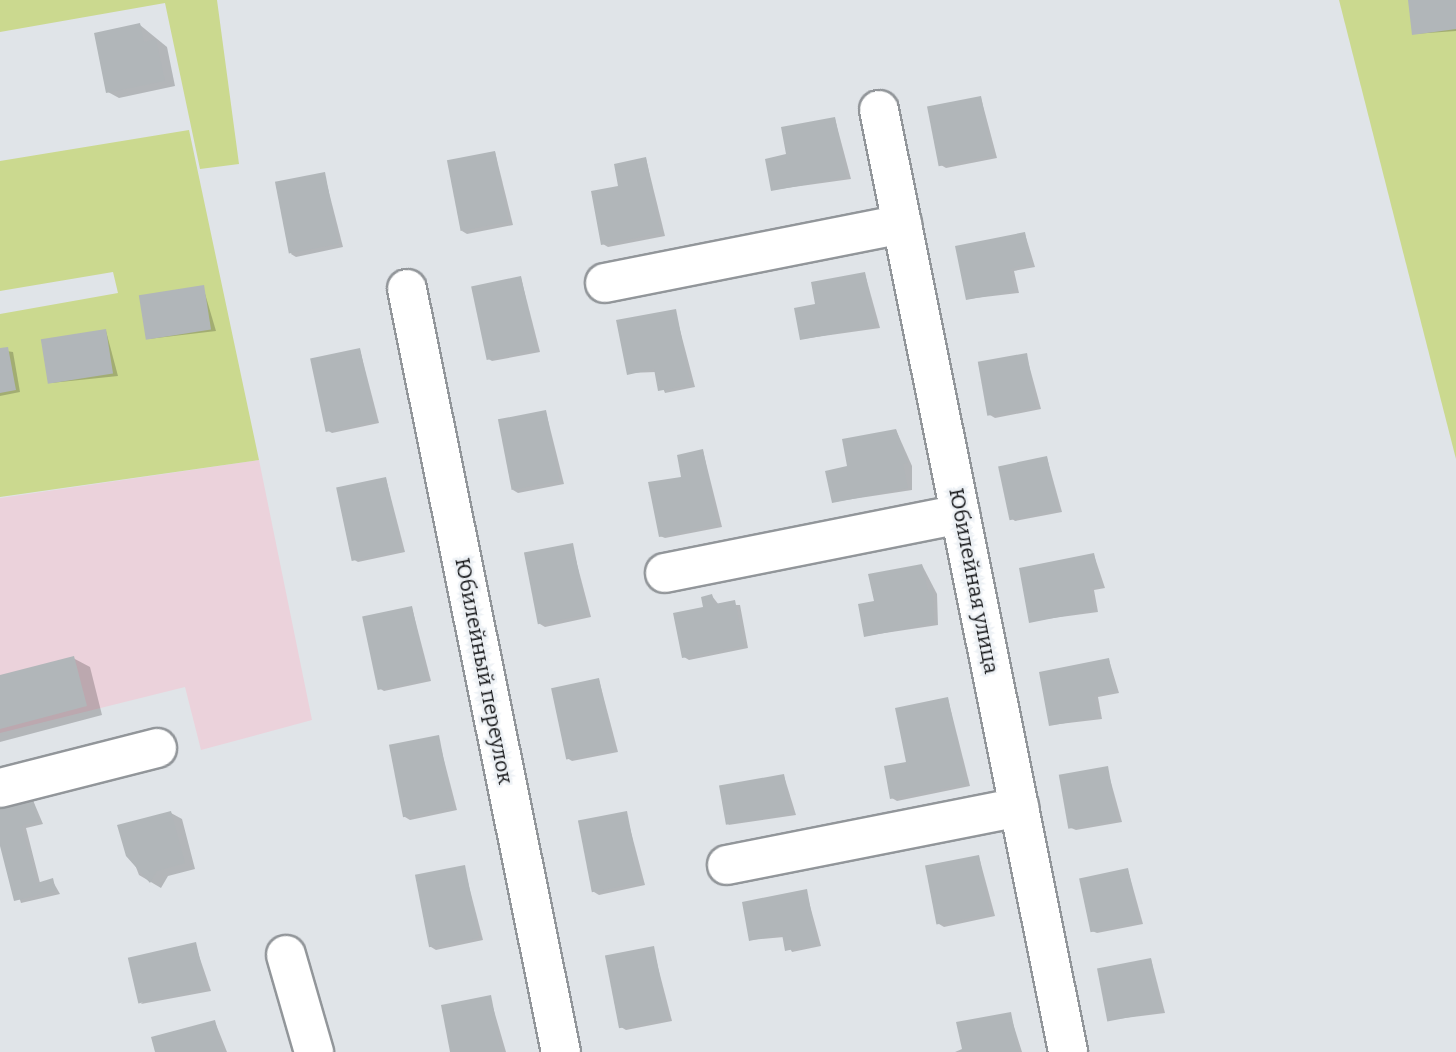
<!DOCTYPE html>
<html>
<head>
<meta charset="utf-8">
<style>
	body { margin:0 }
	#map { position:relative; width:1456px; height:1052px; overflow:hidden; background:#e0e4e8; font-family:Bitter,serif }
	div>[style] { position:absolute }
	.industrial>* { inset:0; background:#ebd2db }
	.green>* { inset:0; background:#cbd98f }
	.shadow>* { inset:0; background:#0003 }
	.building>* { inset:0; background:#b1b6b9; transform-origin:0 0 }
	.roads { filter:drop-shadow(2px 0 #92969a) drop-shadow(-2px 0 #92969a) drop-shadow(0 2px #92969a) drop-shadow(0 -2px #92969a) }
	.minor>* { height:38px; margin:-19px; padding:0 19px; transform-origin:19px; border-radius:19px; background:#fff }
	span { translate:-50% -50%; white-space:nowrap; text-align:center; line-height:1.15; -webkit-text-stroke:5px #edf1f5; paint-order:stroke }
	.street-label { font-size:21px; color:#161719 }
</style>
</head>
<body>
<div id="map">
	<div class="industrial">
		<div style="clip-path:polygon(259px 460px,312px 720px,201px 750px,185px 687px,0 733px,0 498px)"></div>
	</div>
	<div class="green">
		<div style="clip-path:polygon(0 0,217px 0,239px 164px,200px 169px,165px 3px,0 32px)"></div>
		<div style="clip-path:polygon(1339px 0,1456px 0,1456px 459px,1402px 248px)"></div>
		<div style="clip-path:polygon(189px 130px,259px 460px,0 497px,0 314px,118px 293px,113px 272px,0 291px,0 161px)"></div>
	</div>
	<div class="shadow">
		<div style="clip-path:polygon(1410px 0,1456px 0,1456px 31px,1414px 34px)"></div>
		<div style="clip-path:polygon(140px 25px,167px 47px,175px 86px,119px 98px,108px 92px)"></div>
		<div style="clip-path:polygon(981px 98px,997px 158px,946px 168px,941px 165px)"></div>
		<div style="clip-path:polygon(835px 119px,851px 179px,772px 190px,788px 156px)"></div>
		<div style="clip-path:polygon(495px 152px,513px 225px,467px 234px,462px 231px)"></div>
		<div style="clip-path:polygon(646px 159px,665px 236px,608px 247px,603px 244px)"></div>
		<div style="clip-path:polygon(324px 173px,343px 247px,296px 257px,291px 254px)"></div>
		<div style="clip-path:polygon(1025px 234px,1035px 267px,1014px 271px,1019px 293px,967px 299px)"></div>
		<div style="clip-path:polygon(865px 274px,880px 328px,802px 339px)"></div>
		<div style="clip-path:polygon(521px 278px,540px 352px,492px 361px,487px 358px)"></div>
		<div style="clip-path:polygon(203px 287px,216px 331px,148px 339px)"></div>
		<div style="clip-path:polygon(675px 311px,695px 387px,665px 393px,656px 372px,629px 373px)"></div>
		<div style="clip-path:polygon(106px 331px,118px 376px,51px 383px)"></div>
		<div style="clip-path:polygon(0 350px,13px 352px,20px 392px,0 396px)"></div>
		<div style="clip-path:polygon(360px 350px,379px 423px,332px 433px,327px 430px)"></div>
		<div style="clip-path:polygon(1026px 354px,1041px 409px,995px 418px,990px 415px)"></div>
		<div style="clip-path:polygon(546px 412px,564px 484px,518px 493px,513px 490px)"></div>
		<div style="clip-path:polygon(896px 430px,912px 466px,912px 490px,833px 502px,849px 467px)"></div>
		<div style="clip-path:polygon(703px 451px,722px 527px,665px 538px,660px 536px)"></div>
		<div style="clip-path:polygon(1047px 458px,1062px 512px,1015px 521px,1011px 518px)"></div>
		<div style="clip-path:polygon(386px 479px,405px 552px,358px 562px,353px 559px)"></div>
		<div style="clip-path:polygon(572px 545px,591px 617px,545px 627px,540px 624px)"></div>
		<div style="clip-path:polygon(1094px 555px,1105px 588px,1094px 590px,1098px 612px,1031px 621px)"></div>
		<div style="clip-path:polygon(922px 565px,937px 594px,938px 625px,865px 636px,876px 602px)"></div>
		<div style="clip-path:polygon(712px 596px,719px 605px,740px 605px,748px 648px,689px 660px,684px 657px)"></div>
		<div style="clip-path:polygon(412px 608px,431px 681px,384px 691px,379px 688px)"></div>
		<div style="clip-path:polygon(73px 658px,90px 667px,102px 715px,0 742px,0 677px)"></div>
		<div style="clip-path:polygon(1109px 660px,1119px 693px,1098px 697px,1102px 719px,1051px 725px)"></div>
		<div style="clip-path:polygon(599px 680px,618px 752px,572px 761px,567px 758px)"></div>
		<div style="clip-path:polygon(948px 699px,970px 786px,897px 801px,892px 798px,908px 764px)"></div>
		<div style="clip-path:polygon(438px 737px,457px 810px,410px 820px,405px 817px)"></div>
		<div style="clip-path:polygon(1107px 768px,1122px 822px,1076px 830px,1071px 828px)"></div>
		<div style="clip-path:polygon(784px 776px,796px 815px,728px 825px)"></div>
		<div style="clip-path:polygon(32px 798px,43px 824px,26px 828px,40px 883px,52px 880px,60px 894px,21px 903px,0 839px)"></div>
		<div style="clip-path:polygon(171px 813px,182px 819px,195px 869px,168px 876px,161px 888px,139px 875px,120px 826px)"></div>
		<div style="clip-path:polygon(626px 813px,645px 885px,599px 895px,594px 892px)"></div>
		<div style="clip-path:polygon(979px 857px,995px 916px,944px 927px,939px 924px)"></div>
		<div style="clip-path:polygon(464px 867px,483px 940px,436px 950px,431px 947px)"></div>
		<div style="clip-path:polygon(1128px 870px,1143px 924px,1097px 933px,1092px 931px)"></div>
		<div style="clip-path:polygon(806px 891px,821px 946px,792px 952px,784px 937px,751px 940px)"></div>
		<div style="clip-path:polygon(195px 944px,211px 991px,141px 1004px)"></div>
		<div style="clip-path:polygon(653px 948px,672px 1021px,626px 1030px,621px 1027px)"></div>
		<div style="clip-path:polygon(1151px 959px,1165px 1013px,1109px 1020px)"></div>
		<div style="clip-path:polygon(490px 997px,506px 1052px,452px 1052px)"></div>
		<div style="clip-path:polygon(1010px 1014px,1022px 1052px,957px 1052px,964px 1051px)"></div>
		<div style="clip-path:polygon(215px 1022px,227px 1052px,156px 1052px)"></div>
	</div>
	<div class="building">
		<div style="clip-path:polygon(1408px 0,1456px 0,1456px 29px,1412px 35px)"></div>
		<div style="clip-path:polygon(140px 23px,144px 42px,156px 39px,165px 81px,106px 93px,94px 33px)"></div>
		<div style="left:981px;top:96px;width:61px;height:55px;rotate:79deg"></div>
		<div style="clip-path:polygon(835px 117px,847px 177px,771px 191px,765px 159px,786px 154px,781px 127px)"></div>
		<div style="left:495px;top:151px;width:72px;height:49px;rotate:79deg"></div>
		<div style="clip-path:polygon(646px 157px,661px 233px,601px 245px,591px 191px,618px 186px,614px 164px)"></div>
		<div style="left:325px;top:172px;width:73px;height:51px;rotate:79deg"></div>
		<div style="clip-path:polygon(1025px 232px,1031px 264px,1010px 269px,1014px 291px,966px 300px,955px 246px)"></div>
		<div style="clip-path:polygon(865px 272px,876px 326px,800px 340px,794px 308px,815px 304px,811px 282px)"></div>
		<div style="left:521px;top:276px;width:75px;height:51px;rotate:78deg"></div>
		<div style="left:204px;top:285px;width:45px;height:66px;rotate:81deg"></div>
		<div style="clip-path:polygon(676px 309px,691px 385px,658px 391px,654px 369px,627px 375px,616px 320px)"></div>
		<div style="left:106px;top:329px;width:45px;height:66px;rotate:81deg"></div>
		<div style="clip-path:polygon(8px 347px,16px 390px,0 393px,0 348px)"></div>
		<div style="left:360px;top:348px;width:75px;height:51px;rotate:78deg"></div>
		<div style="left:1027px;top:353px;width:55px;height:50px;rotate:80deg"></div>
		<div style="left:546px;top:410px;width:72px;height:49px;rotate:79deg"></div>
		<div style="clip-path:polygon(896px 429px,908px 463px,903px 464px,908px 488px,832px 503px,825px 471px,847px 466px,842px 439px)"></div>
		<div style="clip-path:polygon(703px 449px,718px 525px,659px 537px,648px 482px,681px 477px,677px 455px)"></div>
		<div style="left:1047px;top:456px;width:55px;height:50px;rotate:78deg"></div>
		<div style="left:386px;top:477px;width:75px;height:51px;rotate:78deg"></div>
		<div style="left:573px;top:543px;width:73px;height:50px;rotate:79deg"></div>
		<div style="clip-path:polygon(1094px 553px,1101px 586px,1090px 588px,1094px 610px,1029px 623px,1019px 568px)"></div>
		<div style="clip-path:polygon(922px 564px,928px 591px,933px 589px,934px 623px,864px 637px,858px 604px,874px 601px,868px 574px)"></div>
		<div style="clip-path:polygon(712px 594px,715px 604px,735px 600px,744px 646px,682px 658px,673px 613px,703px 607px,701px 597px)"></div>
		<div style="left:412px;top:606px;width:75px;height:51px;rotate:78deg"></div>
		<div style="clip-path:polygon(74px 656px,87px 706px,0 729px,0 675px)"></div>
		<div style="clip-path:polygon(1109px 658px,1115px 690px,1094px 695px,1098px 717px,1049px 726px,1039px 672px)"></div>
		<div style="left:599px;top:678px;width:73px;height:49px;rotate:78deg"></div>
		<div style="clip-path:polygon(948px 697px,966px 784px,890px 799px,884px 766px,906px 762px,895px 708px)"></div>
		<div style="left:439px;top:735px;width:74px;height:51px;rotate:79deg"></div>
		<div style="left:1108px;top:766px;width:55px;height:50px;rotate:80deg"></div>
		<div style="left:784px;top:774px;width:40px;height:66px;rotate:80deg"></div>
		<div style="clip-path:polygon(32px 796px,39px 821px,22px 826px,37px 883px,53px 878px,56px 891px,14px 901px,0 846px,0 804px)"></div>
		<div style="clip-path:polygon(171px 811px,185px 863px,157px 871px,150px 883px,126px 856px,117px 825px)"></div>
		<div style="left:627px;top:811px;width:73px;height:50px;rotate:79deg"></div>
		<div style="left:979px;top:855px;width:60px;height:55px;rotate:79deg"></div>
		<div style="left:465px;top:865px;width:74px;height:51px;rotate:79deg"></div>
		<div style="left:1128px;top:868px;width:55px;height:50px;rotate:78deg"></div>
		<div style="clip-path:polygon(807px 889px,817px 944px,785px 951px,782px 934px,749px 941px,742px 902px)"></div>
		<div style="left:196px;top:942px;width:47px;height:70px;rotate:77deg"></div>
		<div style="left:654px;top:946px;width:74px;height:50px;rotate:79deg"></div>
		<div style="left:1151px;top:958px;width:54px;height:55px;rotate:79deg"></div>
		<div style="clip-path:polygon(491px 995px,502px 1052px,450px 1052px,441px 1005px)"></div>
		<div style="clip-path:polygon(1011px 1012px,1019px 1052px,955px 1052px,962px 1049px,956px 1022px)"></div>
		<div style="clip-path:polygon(215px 1020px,223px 1052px,155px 1052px,151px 1037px)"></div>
	</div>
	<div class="roads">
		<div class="minor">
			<div style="left:879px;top:110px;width:961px;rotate:78.65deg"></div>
			<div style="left:605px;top:283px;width:303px;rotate:-11.2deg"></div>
			<div style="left:407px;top:289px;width:778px;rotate:78.59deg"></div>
			<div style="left:665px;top:573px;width:301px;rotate:-11.3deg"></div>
			<div style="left:0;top:788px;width:162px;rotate:-14.3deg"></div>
			<div style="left:727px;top:865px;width:298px;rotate:-11.2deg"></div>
			<div style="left:286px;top:955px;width:101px;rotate:73.9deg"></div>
		</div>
	</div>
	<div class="street-label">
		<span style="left:974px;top:581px;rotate:79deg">Юбилейная улица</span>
		<span style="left:484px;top:671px;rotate:79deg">Юбилейный переулок</span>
	</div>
</div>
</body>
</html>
